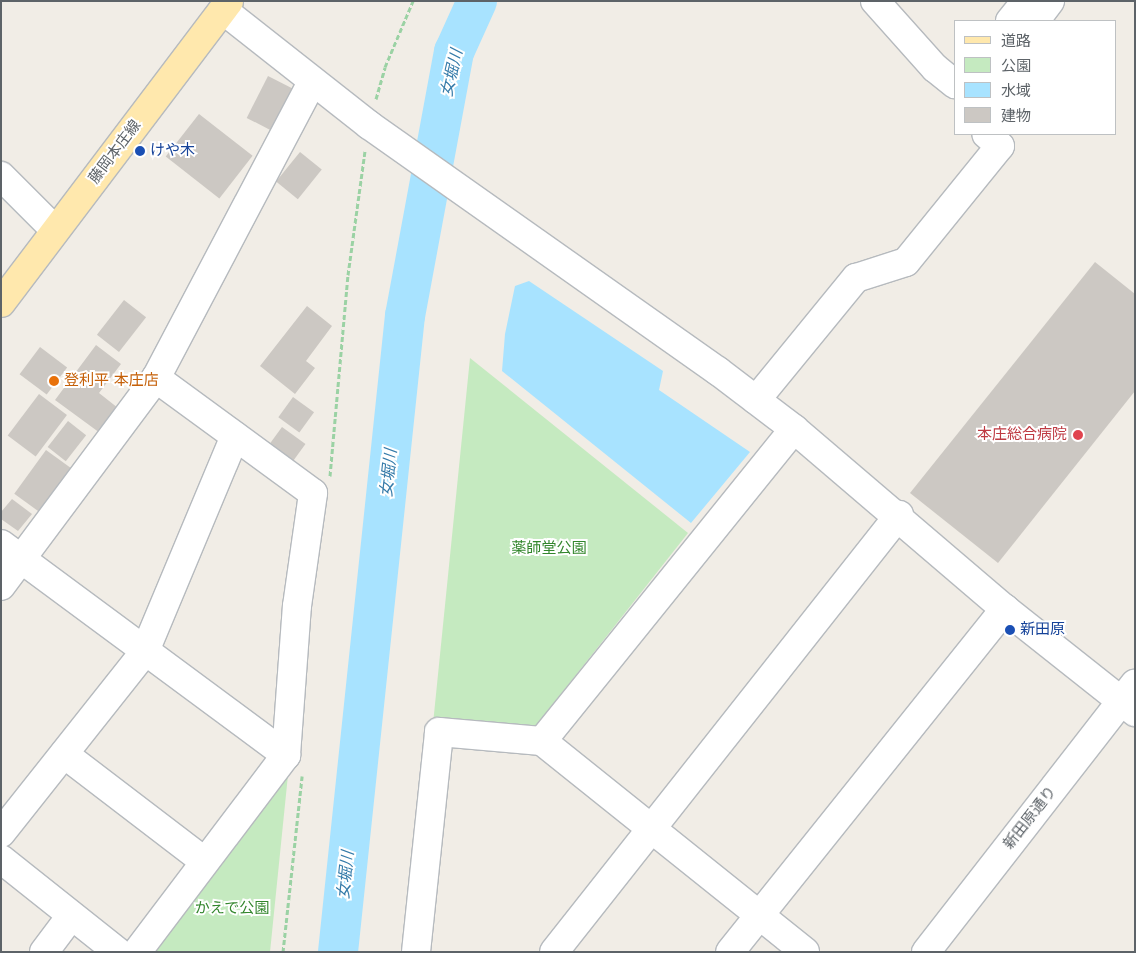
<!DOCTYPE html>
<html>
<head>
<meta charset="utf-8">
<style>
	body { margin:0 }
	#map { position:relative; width:1136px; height:953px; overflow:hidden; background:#f1ede6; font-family:"DejaVu Sans","Noto Sans JP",sans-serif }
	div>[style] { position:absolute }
	.green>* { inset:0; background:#c5eac0 }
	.water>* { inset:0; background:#a8e3ff }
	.river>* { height:40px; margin:-20px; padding:0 20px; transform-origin:20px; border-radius:20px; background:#a8e3ff }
	.building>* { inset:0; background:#ccc8c3; transform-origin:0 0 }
	.path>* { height:3px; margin-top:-1.5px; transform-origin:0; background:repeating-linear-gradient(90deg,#9bd2a4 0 5px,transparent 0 7.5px) }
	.roads { filter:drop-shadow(1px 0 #b6babe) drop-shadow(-1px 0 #b6babe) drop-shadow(0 1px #b6babe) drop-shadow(0 -1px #b6babe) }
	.minor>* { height:28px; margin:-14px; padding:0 14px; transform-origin:14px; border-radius:14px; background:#fff }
	.major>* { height:28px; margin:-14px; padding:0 14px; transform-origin:14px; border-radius:14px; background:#ffe8ad }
	.dots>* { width:14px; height:14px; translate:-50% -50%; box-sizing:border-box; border:2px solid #fff; border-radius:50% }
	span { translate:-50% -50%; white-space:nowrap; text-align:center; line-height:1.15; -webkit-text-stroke:4px #fff; paint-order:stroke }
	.transit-label { font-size:15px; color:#164399 }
	.left { translate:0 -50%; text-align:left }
	.street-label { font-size:15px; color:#5d6368 }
	.food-label { font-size:15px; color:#c56008 }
	.health-label { font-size:15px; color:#be3a42 }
	.right { translate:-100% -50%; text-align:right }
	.park-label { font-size:15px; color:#33862d }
	.water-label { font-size:16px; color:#357ba9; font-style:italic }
	.frame { position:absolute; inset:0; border:2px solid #5d6368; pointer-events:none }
	.legend { position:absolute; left:954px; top:20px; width:162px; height:115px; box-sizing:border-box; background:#fff; border:1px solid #bec1c3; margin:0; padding:6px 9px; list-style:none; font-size:15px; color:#5d6368 }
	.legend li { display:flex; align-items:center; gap:10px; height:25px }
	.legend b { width:25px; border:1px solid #bec1c3 }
</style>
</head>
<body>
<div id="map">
	<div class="green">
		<div style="clip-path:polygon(470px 358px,688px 533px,531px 732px,433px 724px)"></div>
		<div style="clip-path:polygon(289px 765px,270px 952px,151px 952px)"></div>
	</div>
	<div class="water">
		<div style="clip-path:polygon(529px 281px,663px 371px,659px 390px,750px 452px,691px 523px,502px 371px,505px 334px,515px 286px)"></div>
	</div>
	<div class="river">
		<div style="left:338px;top:952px;width:640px;rotate:-83.99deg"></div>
		<div style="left:405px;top:316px;width:269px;rotate:-79.5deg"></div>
		<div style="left:454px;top:52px;width:56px;rotate:-65.7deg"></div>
	</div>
	<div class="building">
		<div style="left:268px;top:76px;width:27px;height:47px;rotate:27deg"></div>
		<div style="left:199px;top:114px;width:68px;height:54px;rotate:38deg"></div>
		<div style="left:300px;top:152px;width:28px;height:38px;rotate:39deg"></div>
		<div style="clip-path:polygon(1095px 262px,1135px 294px,1135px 391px,998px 563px,910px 493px)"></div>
		<div style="left:124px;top:300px;width:28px;height:44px;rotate:38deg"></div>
		<div style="clip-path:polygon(307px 306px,332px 326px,306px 361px,315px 368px,295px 394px,260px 366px)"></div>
		<div style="clip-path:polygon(96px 345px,121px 364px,99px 393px,118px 408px,100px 433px,55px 400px)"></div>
		<div style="left:40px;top:347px;width:34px;height:34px;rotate:37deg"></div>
		<div style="left:39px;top:394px;width:35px;height:52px;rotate:37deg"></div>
		<div style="left:293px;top:397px;width:26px;height:25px;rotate:36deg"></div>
		<div style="left:68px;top:421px;width:23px;height:33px;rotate:38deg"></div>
		<div style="left:282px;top:427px;width:29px;height:26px;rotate:36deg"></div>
		<div style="left:46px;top:450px;width:32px;height:54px;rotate:36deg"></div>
		<div style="clip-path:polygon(12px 499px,32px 514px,18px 531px,1px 519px,1px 512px)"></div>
	</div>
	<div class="path">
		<div style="left:376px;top:99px;width:33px;rotate:-74deg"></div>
		<div style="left:385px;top:67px;width:72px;rotate:-67deg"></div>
		<div style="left:330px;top:476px;width:202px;rotate:-84.9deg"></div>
		<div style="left:348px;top:275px;width:125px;rotate:-82.2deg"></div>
		<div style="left:283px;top:952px;width:177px;rotate:-83.8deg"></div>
	</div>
	<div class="roads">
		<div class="minor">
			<div style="left:875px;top:1px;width:90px;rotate:48.2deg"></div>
			<div style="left:935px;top:68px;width:26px;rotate:39deg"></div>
			<div style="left:223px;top:10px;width:186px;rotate:38.2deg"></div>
			<div style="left:369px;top:125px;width:427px;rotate:35.2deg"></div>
			<div style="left:718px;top:371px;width:96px;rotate:37.3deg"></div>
			<div style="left:794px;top:429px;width:277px;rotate:40.5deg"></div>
			<div style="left:1005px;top:609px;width:166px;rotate:38.4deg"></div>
			<div style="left:1010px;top:21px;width:26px;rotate:-51deg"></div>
			<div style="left:1035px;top:21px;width:25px;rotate:-53deg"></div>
			<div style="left:1px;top:176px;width:76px;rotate:45deg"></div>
			<div style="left:756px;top:400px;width:158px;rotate:-50.7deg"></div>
			<div style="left:856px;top:278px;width:52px;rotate:-17.7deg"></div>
			<div style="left:906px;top:262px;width:149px;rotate:-51deg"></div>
			<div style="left:1000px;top:146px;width:18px;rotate:-139deg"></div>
			<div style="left:794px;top:429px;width:401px;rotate:128.9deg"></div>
			<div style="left:542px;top:741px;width:337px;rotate:38.7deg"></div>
			<div style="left:1px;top:544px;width:355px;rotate:36.5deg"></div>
			<div style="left:1px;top:586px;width:259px;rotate:-53.3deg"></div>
			<div style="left:156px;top:378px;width:335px;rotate:-62.2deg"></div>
			<div style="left:64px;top:754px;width:176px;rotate:37.4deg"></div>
			<div style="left:1px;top:833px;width:232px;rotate:-51.6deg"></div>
			<div style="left:145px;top:651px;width:233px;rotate:-67.3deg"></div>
			<div style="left:1px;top:859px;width:149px;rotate:38.5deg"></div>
			<div style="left:44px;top:952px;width:45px;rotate:-53.1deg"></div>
			<div style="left:137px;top:952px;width:247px;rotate:-52.9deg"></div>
			<div style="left:286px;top:755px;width:149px;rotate:-85.8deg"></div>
			<div style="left:297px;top:606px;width:114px;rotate:-81.9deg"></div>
			<div style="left:313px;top:493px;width:195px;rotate:-143.8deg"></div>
			<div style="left:416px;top:952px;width:221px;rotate:-84deg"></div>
			<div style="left:439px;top:732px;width:103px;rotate:5deg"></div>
			<div style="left:554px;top:952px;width:557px;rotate:-51.71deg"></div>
			<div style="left:730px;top:952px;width:440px;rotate:-51.3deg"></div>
			<div style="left:926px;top:952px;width:340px;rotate:-52.1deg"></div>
		</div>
		<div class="major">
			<div style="left:1px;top:303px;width:378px;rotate:-52.9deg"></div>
		</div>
	</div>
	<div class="dots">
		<div style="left:140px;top:151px;background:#1a4fb4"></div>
		<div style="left:54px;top:381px;background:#e8710a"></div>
		<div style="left:1078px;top:435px;background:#e0444e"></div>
		<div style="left:1010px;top:630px;background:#1a4fb4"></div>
	</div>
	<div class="transit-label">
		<span class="left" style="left:150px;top:151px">けや木</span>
		<span class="left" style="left:1020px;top:630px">新田原</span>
	</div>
	<div class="street-label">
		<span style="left:115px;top:152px;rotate:-53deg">藤岡本庄線</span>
		<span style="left:1030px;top:818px;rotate:-52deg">新田原通り</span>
	</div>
	<div class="food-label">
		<span class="left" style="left:64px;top:381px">登利平 本庄店</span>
	</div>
	<div class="health-label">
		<span class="right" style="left:1067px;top:435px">本庄総合病院</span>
	</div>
	<div class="park-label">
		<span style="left:549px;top:549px">薬師堂公園</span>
		<span style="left:232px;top:909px">かえで公園</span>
	</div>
	<div class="water-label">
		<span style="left:452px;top:73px;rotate:-77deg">女堀川</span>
		<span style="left:389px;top:473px;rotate:-84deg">女堀川</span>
		<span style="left:346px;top:875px;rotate:-84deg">女堀川</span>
	</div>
	<div class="frame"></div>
	<ul class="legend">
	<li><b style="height:6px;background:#ffe8ad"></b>道路</li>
	<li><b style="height:14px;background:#c5eac0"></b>公園</li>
	<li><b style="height:14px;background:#a8e3ff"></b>水域</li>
	<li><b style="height:14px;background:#ccc8c3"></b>建物</li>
	</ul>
</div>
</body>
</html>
